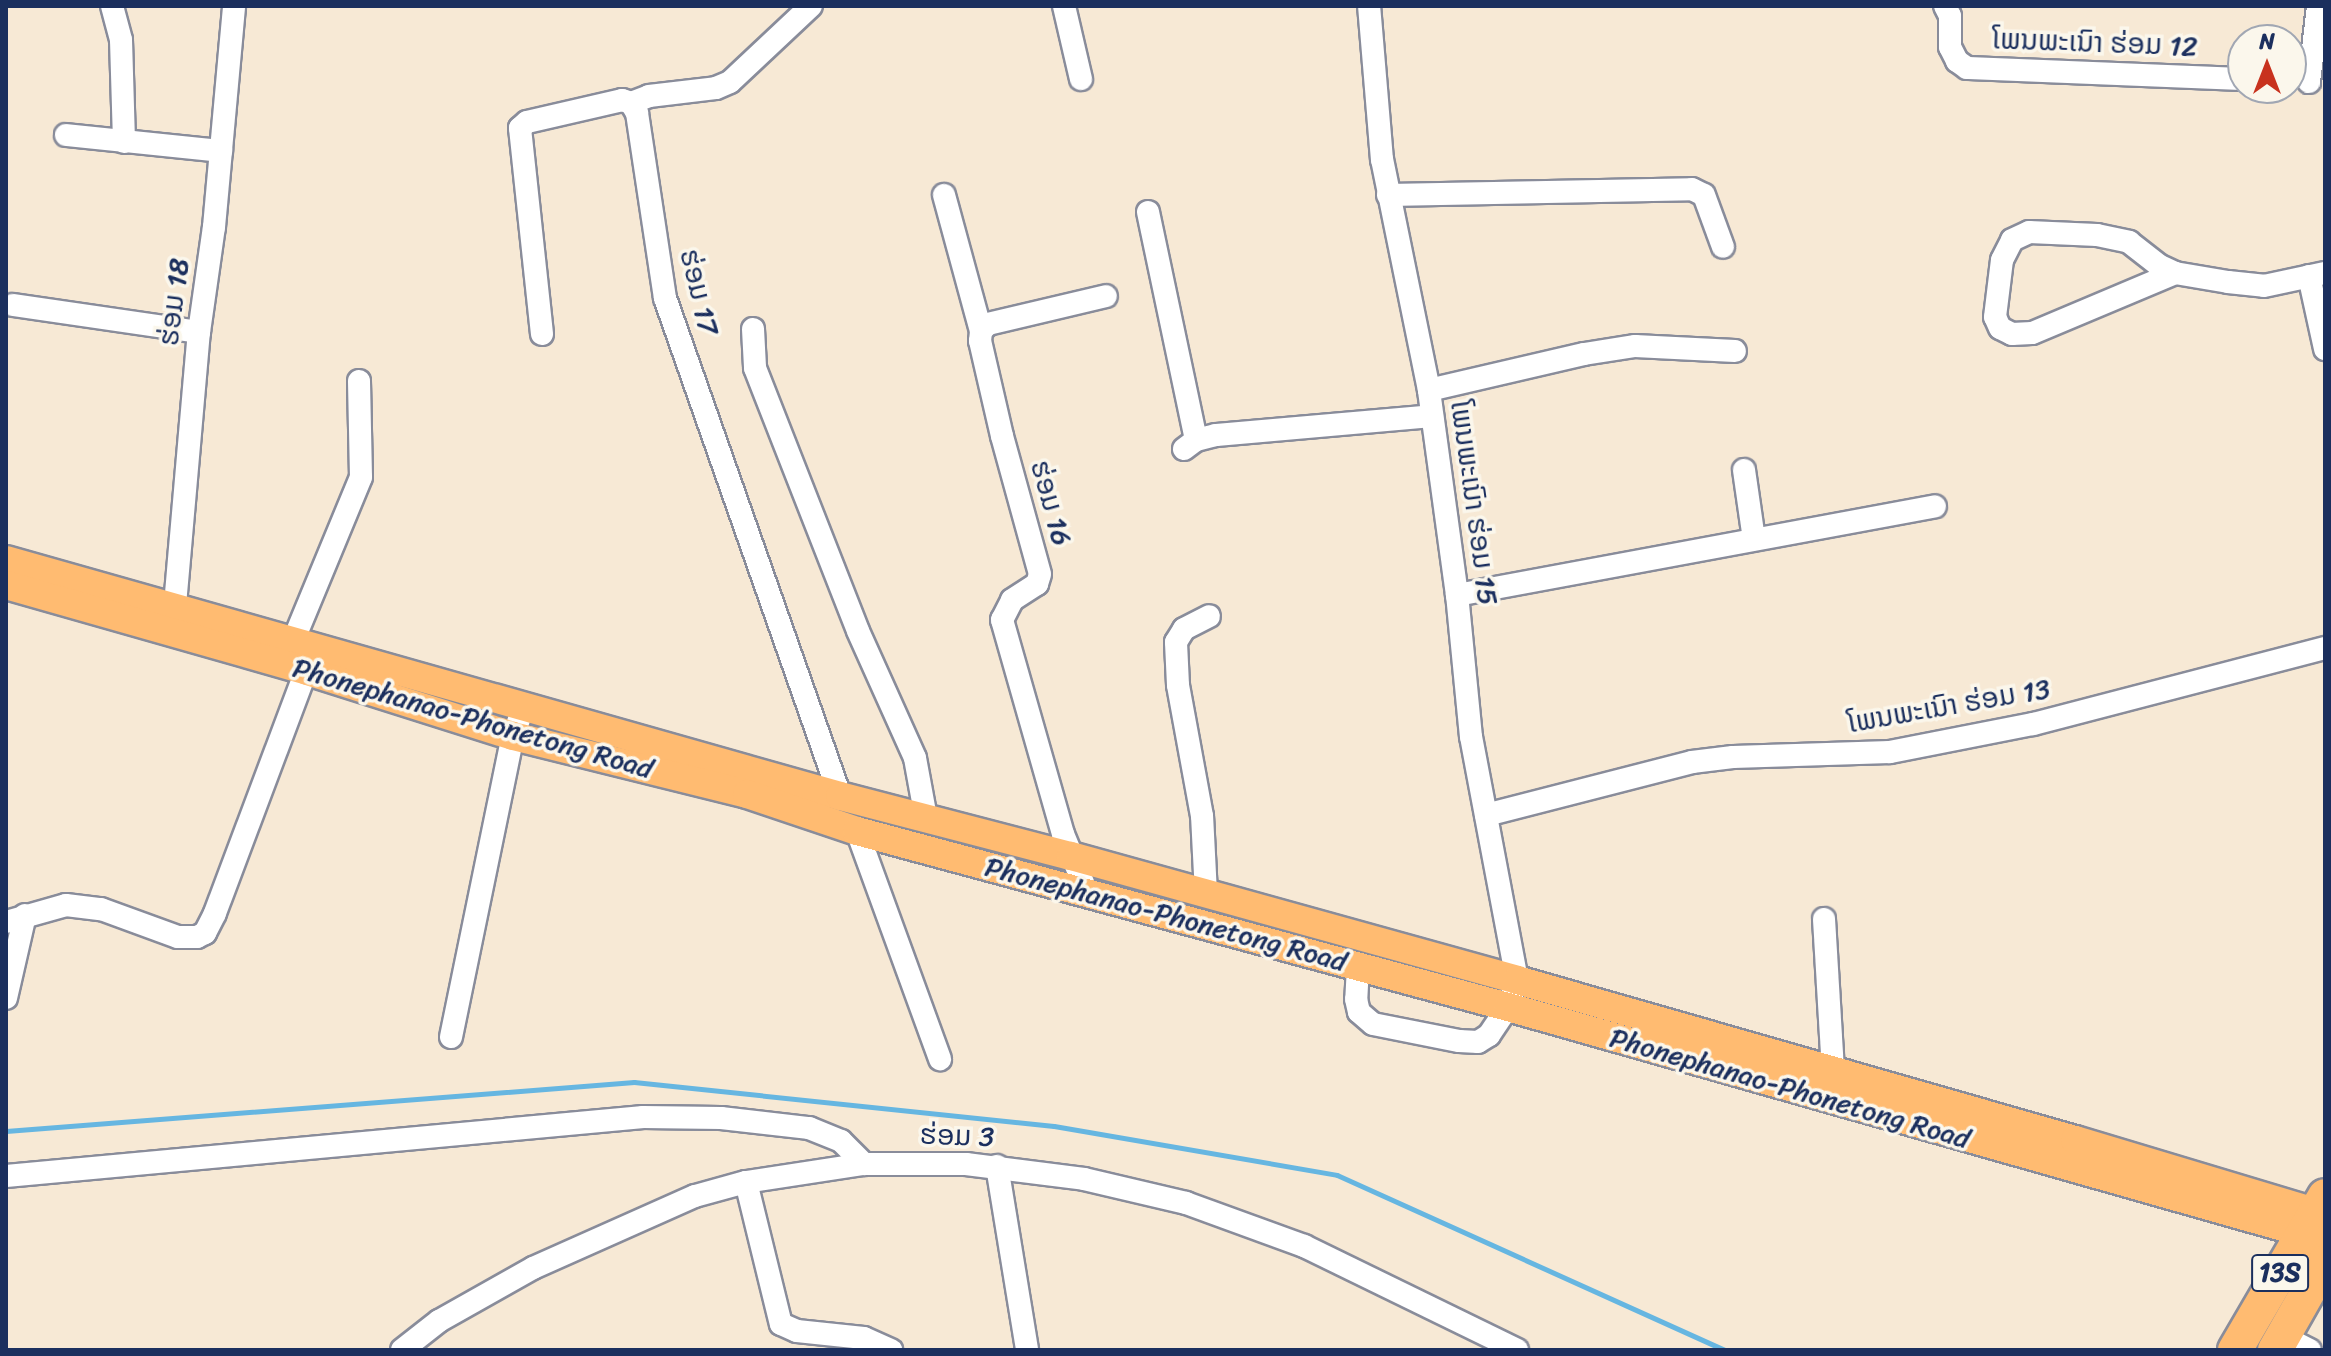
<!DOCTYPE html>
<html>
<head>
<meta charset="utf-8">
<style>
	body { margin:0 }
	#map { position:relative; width:2331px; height:1356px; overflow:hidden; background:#f7e9d5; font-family:Sriracha,"Noto Sans Lao",sans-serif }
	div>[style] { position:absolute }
	.stream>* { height:5px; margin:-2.5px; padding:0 2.5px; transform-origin:2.5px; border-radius:2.5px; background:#66b6e1 }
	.roads { filter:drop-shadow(2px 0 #898c9a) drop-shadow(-2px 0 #898c9a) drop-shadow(0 2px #898c9a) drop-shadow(0 -2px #898c9a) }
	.minor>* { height:22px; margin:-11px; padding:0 11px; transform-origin:11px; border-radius:11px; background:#fff }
	.major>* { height:28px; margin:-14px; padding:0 14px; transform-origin:14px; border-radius:14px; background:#ffbb71 }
	.highway>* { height:34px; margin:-17px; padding:0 17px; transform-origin:17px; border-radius:17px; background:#ffbb71 }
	span { translate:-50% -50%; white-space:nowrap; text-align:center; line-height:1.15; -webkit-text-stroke:7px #fbf7ec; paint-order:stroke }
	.shield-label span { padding:2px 6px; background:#fbf7ec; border:2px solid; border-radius:6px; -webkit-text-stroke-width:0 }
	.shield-label { font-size:26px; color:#1b2f5e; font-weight:700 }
	.street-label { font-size:28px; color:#1b2f5e }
	.frame { position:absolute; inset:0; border:8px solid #1b2f5e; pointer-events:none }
	.north { position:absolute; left:2227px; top:24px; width:80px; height:80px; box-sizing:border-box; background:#fbf7ec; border:2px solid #a1a7b3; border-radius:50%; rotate:0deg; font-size:22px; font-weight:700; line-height:32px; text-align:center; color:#1b2f5e }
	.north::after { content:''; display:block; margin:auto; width:28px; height:36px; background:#c8321e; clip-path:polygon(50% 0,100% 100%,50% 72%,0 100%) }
</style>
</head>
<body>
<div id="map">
	<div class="stream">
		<div style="left:6px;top:1131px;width:630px;rotate:-4.46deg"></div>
		<div style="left:634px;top:1082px;width:422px;rotate:6deg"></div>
		<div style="left:1054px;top:1126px;width:287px;rotate:9.8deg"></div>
		<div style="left:1337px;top:1175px;width:425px;rotate:24.3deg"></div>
	</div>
	<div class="roads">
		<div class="minor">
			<div style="left:112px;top:6px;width:35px;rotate:75deg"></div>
			<div style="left:121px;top:40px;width:102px;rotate:88.3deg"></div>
			<div style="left:1064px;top:6px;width:75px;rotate:76.9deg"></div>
			<div style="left:1945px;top:6px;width:11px;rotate:63deg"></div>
			<div style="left:1950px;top:16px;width:31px;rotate:90deg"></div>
			<div style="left:1950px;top:47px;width:16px;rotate:63deg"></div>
			<div style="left:1957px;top:61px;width:12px;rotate:35deg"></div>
			<div style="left:1967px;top:68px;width:276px;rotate:2.3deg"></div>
			<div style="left:2309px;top:82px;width:77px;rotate:-83.2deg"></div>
			<div style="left:631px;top:103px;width:19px;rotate:-21deg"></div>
			<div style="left:649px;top:96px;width:67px;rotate:-6.8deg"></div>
			<div style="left:716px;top:88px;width:15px;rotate:-23deg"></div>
			<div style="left:730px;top:82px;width:111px;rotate:-43.2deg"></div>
			<div style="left:66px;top:135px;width:156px;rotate:5.9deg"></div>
			<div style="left:944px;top:195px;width:141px;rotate:74.8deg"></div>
			<div style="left:1388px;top:195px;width:304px;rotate:-1.1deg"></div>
			<div style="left:1692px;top:189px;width:13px;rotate:27deg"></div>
			<div style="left:1704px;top:195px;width:55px;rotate:69.9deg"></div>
			<div style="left:1148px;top:212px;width:233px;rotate:78.1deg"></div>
			<div style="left:2175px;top:273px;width:155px;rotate:157.2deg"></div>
			<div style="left:2032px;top:333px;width:20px;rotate:177deg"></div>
			<div style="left:2012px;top:334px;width:13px;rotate:-153deg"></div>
			<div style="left:2000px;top:328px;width:12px;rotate:-114deg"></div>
			<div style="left:1995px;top:317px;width:57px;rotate:-83deg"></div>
			<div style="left:2002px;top:260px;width:22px;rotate:-63deg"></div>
			<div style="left:2012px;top:240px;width:19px;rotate:-25deg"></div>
			<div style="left:2029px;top:232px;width:68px;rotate:2.5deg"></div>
			<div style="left:2097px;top:235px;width:33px;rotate:12deg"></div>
			<div style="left:2129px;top:242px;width:37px;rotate:38deg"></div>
			<div style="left:2158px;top:265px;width:19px;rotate:25deg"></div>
			<div style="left:2175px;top:273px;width:54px;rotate:9.6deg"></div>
			<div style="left:2228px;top:282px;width:36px;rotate:6deg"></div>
			<div style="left:2264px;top:286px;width:62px;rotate:-12deg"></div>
			<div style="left:2309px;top:276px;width:75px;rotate:77.6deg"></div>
			<div style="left:13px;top:305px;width:188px;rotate:8.3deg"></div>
			<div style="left:753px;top:329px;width:39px;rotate:87deg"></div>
			<div style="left:755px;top:368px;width:282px;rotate:68.6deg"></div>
			<div style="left:858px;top:631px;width:139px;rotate:65.8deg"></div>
			<div style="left:915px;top:758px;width:61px;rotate:79.6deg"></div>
			<div style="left:542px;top:334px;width:207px;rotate:-96.1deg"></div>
			<div style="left:520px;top:128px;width:9px;rotate:-41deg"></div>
			<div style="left:527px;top:122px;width:98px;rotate:-13deg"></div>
			<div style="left:622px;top:100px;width:9px;rotate:18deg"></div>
			<div style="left:631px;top:103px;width:12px;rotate:59deg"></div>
			<div style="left:637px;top:113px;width:187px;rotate:81.4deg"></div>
			<div style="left:665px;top:298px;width:528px;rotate:70.64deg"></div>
			<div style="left:1429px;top:390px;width:159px;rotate:-13.1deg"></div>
			<div style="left:1584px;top:354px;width:52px;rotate:-8.9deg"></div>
			<div style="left:1635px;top:346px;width:100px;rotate:2.9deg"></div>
			<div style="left:1184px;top:449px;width:15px;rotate:-37deg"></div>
			<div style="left:1196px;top:440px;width:21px;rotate:-14deg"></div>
			<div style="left:1216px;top:435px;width:217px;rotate:-5deg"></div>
			<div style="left:1744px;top:470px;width:70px;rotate:81.8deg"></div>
			<div style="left:1457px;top:595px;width:486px;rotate:-10.5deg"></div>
			<div style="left:175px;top:605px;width:274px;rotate:-85deg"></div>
			<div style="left:199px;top:332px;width:106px;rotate:-81.9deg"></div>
			<div style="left:214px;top:227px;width:222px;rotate:-84.8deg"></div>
			<div style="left:294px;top:639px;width:175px;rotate:-67.5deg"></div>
			<div style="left:361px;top:477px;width:96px;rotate:-91.2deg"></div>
			<div style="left:1486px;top:815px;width:213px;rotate:-14.4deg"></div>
			<div style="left:1692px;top:762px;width:41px;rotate:-7deg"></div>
			<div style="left:1733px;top:757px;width:157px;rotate:-1.8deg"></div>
			<div style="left:1890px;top:752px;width:146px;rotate:-11.1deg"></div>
			<div style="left:2033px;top:724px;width:302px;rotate:-14.6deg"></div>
			<div style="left:857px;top:831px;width:243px;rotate:70deg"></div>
			<div style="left:1086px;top:890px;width:61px;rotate:-112.3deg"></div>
			<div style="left:1063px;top:834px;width:223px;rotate:-105.9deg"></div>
			<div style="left:1002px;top:620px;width:22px;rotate:-63deg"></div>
			<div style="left:1012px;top:600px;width:30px;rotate:-33deg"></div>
			<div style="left:1037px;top:584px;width:10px;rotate:-73deg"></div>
			<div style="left:1040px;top:574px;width:143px;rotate:-105.4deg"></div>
			<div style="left:1002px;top:436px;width:98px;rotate:-103deg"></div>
			<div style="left:980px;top:341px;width:10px;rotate:-84deg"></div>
			<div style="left:981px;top:331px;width:10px;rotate:-45deg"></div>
			<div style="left:988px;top:324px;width:121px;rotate:-13.3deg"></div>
			<div style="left:1206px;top:894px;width:78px;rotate:-92.9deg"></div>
			<div style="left:1202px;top:816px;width:133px;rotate:-100.4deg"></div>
			<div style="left:1178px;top:685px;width:43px;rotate:-92.7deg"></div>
			<div style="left:1176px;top:642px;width:15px;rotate:-58deg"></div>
			<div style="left:1184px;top:629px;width:28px;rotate:-27deg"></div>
			<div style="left:1824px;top:919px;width:152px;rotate:86.6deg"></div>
			<div style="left:6px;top:922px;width:62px;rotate:-15.8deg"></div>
			<div style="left:66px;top:905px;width:35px;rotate:7deg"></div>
			<div style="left:101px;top:909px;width:82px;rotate:20deg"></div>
			<div style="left:178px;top:937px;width:19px"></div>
			<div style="left:197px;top:937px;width:9px;rotate:-27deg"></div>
			<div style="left:205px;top:933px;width:22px;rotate:-63deg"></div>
			<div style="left:215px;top:913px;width:272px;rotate:-69.4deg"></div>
			<div style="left:1358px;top:966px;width:33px;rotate:93deg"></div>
			<div style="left:1356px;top:999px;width:13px;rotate:77deg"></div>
			<div style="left:1359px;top:1012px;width:18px;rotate:41deg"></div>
			<div style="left:1373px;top:1024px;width:88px;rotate:11.2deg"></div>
			<div style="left:1459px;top:1041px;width:19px;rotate:3deg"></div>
			<div style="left:1478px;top:1042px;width:13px;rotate:-32deg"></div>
			<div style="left:1489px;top:1035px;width:34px;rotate:-56deg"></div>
			<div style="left:1508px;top:1007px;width:28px;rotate:-72deg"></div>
			<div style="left:1517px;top:980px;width:247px;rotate:-100.7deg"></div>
			<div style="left:1471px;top:737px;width:143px;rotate:-95.6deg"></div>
			<div style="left:1457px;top:595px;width:207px;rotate:-97.8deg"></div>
			<div style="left:1429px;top:390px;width:235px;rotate:-101.5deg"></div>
			<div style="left:1382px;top:160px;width:155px;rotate:-94.8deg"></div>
			<div style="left:6px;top:998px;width:85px;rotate:-77.1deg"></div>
			<div style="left:451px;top:1037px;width:307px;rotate:-78.4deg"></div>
			<div style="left:513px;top:736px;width:33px;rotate:-70deg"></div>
			<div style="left:997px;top:1166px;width:186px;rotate:80.7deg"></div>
			<div style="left:6px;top:1176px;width:640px;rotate:-5.29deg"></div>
			<div style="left:643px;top:1117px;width:78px;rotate:0.7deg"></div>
			<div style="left:721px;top:1118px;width:89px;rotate:6.5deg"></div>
			<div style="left:809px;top:1128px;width:35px;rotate:22deg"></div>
			<div style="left:841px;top:1141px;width:33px;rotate:45deg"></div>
			<div style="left:746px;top:1182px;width:146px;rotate:76.2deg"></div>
			<div style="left:781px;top:1324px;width:17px;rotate:24deg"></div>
			<div style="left:797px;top:1331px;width:67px;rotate:6deg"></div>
			<div style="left:864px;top:1338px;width:30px;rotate:24deg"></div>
			<div style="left:2284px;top:1337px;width:29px;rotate:27deg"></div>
			<div style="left:402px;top:1350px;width:47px;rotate:-38.1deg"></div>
			<div style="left:439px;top:1321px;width:108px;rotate:-29.4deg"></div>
			<div style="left:533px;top:1268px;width:177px;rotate:-24deg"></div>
			<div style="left:695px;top:1196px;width:53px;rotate:-15.4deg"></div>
			<div style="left:746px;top:1182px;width:119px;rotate:-8.7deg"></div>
			<div style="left:864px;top:1164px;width:102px"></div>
			<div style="left:966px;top:1164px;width:119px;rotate:7.2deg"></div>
			<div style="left:1084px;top:1179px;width:105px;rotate:13.2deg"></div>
			<div style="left:1186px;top:1203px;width:126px;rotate:20deg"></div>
			<div style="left:1304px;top:1246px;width:237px;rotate:26deg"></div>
		</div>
		<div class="major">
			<div style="left:6px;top:560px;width:867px;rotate:15.8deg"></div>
			<div style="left:840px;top:796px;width:239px;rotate:14.6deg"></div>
			<div style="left:1071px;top:856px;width:463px;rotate:15.5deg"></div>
			<div style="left:1517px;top:980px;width:580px;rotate:16deg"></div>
			<div style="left:2075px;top:1140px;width:251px;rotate:16.7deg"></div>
			<div style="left:2315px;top:1212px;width:12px;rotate:35deg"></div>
			<div style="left:6px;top:585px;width:313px;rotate:15.9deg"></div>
			<div style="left:307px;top:671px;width:216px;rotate:17.5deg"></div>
			<div style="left:513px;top:736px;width:241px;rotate:13.9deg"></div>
			<div style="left:747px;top:794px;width:116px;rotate:18.6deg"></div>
			<div style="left:857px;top:831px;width:674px;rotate:15.13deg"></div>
			<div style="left:1508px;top:1007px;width:827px;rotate:15.85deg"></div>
			<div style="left:2304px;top:1233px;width:24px;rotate:30deg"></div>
		</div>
		<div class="highway">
			<div style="left:2235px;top:1350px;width:178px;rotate:-59.7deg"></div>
			<div style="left:2275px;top:1350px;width:101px;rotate:-60.4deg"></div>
		</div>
	</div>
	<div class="shield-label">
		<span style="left:2280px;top:1273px">13S</span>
	</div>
	<div class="street-label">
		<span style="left:2095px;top:43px;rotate:2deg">ໂພນພະເນົາ ຮ່ອມ 12</span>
		<span style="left:699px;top:292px;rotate:76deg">ຮ່ອມ 17</span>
		<span style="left:174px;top:302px;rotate:-83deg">ຮ່ອມ 18</span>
		<span style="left:1051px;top:503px;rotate:74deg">ຮ່ອມ 16</span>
		<span style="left:1474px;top:503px;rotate:82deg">ໂພນພະເນົາ ຮ່ອມ 15</span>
		<span style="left:1949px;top:706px;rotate:-10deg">ໂພນພະເນົາ ຮ່ອມ 13</span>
		<span style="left:473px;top:718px;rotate:16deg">Phonephanao-Phonetong Road</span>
		<span style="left:1166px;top:914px;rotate:15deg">Phonephanao-Phonetong Road</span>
		<span style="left:1790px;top:1088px;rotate:16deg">Phonephanao-Phonetong Road</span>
		<span style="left:957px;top:1136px;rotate:2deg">ຮ່ອມ 3</span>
	</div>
	<div class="frame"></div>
	<div class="north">N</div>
</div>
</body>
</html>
